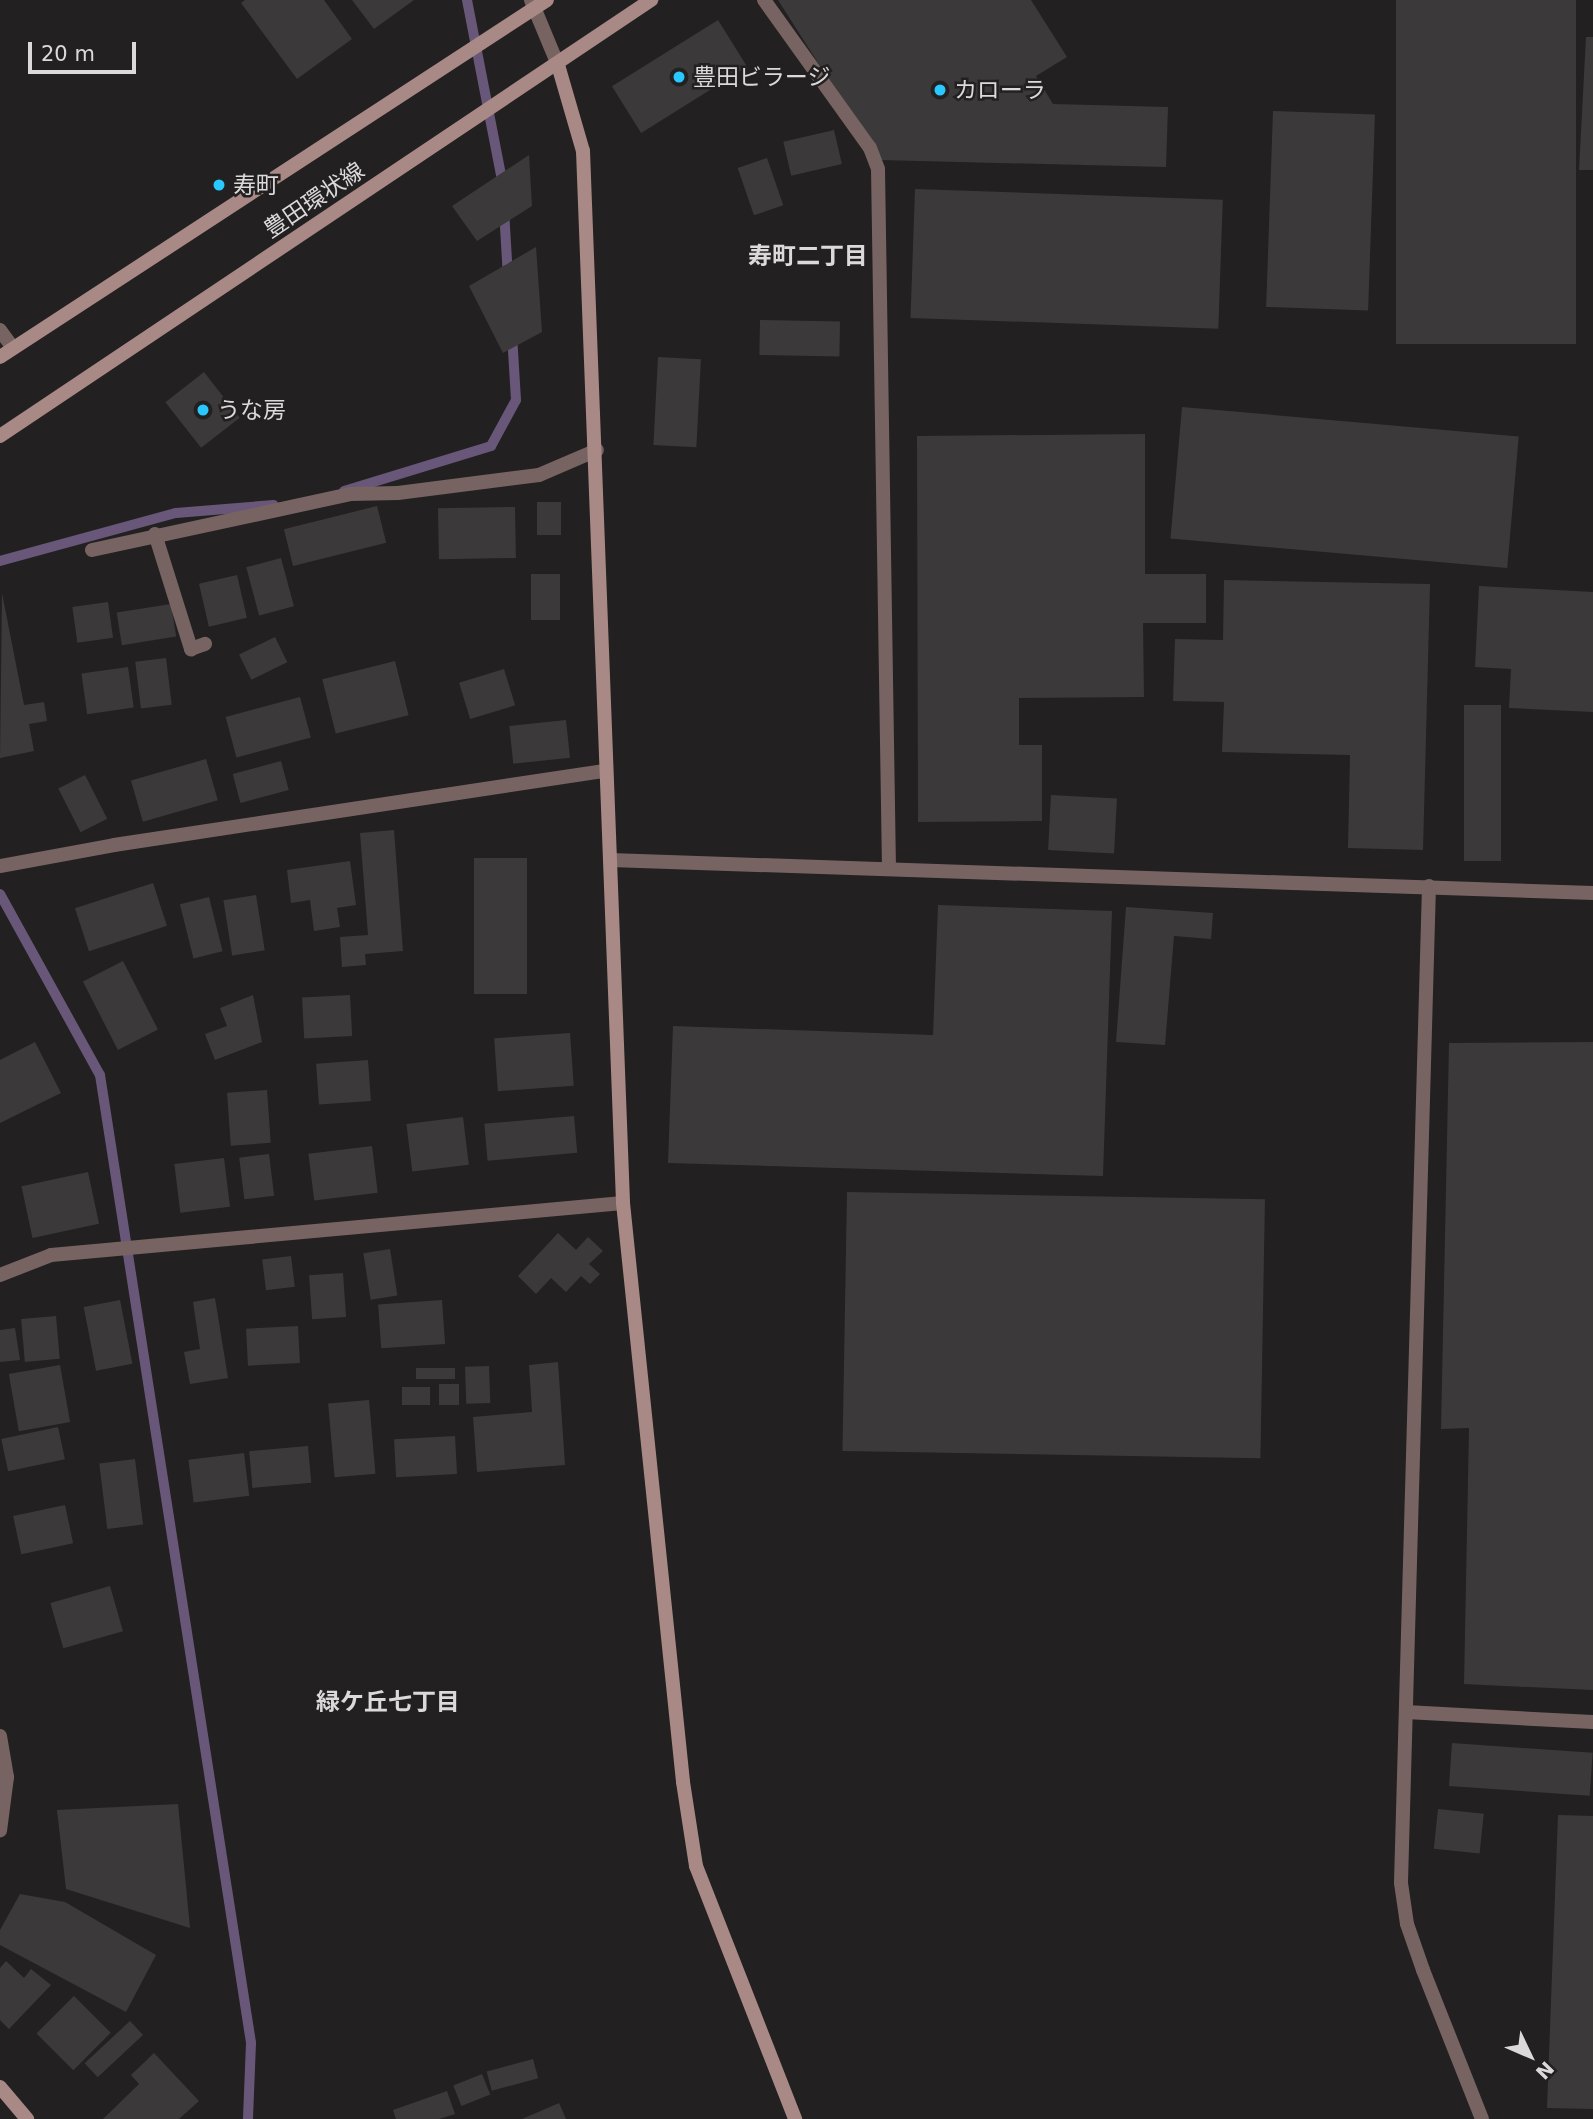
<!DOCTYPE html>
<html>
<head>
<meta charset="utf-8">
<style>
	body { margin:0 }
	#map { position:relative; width:1593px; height:2119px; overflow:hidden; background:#222020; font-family:"DejaVu Sans","Noto Sans JP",sans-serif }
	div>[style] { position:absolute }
	.stream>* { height:10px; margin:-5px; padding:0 5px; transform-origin:5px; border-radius:5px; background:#685779 }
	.building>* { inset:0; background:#3c393b; transform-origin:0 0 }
	.street>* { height:14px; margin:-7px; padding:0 7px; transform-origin:7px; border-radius:7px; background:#776361 }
	.secondary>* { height:14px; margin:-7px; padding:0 7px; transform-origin:7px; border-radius:7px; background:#a88985 }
	.dots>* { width:19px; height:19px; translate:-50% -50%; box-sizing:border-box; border:4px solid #222020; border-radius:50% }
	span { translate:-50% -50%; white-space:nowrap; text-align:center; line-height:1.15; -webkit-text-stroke:5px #222020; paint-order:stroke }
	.poi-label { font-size:23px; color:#dbd9d9 }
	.left { translate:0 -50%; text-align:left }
	.street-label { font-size:23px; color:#dbd9d9 }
	.neighbourhood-label { font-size:24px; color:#dbd9d9; font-weight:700 }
	.north { position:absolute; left:1495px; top:2021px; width:70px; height:70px; -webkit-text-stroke:5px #222020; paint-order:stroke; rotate:134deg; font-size:19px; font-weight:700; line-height:28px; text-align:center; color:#dbd9d9 }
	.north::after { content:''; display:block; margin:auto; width:24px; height:32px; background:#dbd9d9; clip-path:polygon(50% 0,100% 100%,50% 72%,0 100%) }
	.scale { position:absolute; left:28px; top:42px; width:108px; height:32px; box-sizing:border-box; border:4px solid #dbd9d9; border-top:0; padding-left:9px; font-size:21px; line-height:24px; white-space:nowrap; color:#dbd9d9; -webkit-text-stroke:5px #222020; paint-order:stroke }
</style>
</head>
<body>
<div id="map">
	<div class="stream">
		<div style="left:467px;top:0;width:189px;rotate:79deg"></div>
		<div style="left:504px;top:210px;width:67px;rotate:86.6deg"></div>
		<div style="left:344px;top:491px;width:154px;rotate:-17deg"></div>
		<div style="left:491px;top:446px;width:52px;rotate:-61.5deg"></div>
		<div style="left:516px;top:400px;width:65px;rotate:-93.5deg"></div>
		<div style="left:0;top:561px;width:182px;rotate:-15.3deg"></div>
		<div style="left:176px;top:513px;width:98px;rotate:-4.7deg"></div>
		<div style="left:0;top:894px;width:207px;rotate:61.1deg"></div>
		<div style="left:100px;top:1075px;width:980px;rotate:81.13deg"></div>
		<div style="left:251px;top:2043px;width:76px;rotate:92.3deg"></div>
	</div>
	<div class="building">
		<div style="clip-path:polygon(245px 0,324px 0,352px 39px,297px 79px,241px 3px)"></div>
		<div style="clip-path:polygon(352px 0,414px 0,374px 29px)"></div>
		<div style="clip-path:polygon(778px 0,1031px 0,1067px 57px,1036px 76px,1053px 104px,1168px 107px,1166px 167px,880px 160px)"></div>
		<div style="left:1396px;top:0;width:180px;height:344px"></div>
		<div style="left:718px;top:20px;width:55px;height:125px;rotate:58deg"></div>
		<div style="clip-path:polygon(1586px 37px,1593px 37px,1593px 170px,1579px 170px)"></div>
		<div style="left:1273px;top:111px;width:102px;height:196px;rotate:2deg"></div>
		<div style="left:834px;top:130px;width:35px;height:52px;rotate:77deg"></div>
		<div style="clip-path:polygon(529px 155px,532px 206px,477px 241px,452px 206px)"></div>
		<div style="left:767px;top:158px;width:50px;height:31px;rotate:71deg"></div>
		<div style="left:915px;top:189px;width:308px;height:129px;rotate:2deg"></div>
		<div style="clip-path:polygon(536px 247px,542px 332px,503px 353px,469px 286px)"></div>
		<div style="left:760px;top:320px;width:80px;height:35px;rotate:1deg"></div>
		<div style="left:658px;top:357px;width:43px;height:88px;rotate:3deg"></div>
		<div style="left:204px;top:372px;width:58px;height:49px;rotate:52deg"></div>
		<div style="left:1182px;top:407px;width:338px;height:132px;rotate:5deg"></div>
		<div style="clip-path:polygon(1145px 434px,1145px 574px,1206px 574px,1206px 623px,1143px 623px,1144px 697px,1019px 698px,1019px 745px,1042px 745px,1042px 821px,918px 822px,917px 436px)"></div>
		<div style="left:537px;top:502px;width:24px;height:33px"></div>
		<div style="left:377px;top:506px;width:38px;height:96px;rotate:76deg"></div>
		<div style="left:515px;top:507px;width:51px;height:77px;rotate:89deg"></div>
		<div style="left:281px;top:558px;width:50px;height:36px;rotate:75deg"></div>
		<div style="left:531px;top:574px;width:29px;height:46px"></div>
		<div style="left:237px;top:575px;width:44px;height:39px;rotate:77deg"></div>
		<div style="clip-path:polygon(1224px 580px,1430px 584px,1423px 850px,1348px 848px,1350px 755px,1222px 752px,1224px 702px,1173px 701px,1175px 639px,1223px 640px)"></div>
		<div style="clip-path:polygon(1479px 586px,1593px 592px,1593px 712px,1509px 708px,1511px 669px,1475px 667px)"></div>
		<div style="clip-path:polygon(2px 593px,24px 705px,44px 702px,47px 721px,29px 724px,34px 751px,0 758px)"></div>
		<div style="left:108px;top:602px;width:36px;height:36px;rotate:82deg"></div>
		<div style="left:171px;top:604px;width:33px;height:55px;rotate:81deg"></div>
		<div style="left:275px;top:637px;width:28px;height:40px;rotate:64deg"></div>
		<div style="left:166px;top:658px;width:47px;height:31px;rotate:83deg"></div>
		<div style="left:395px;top:661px;width:56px;height:75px;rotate:76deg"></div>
		<div style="left:128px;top:667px;width:41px;height:47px;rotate:82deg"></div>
		<div style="left:504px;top:669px;width:38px;height:47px;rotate:73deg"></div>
		<div style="left:300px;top:697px;width:42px;height:77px;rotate:75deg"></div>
		<div style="left:1464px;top:705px;width:37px;height:156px"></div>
		<div style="left:566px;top:720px;width:38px;height:57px;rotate:84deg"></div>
		<div style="left:206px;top:759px;width:43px;height:78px;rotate:74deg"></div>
		<div style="left:281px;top:761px;width:30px;height:50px;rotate:75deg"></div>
		<div style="left:85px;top:775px;width:49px;height:30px;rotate:63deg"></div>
		<div style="left:1051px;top:795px;width:66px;height:55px;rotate:3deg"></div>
		<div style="clip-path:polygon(394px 830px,403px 951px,365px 954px,366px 965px,342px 967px,340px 937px,368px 935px,360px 833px)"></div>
		<div style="left:474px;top:858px;width:53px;height:136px"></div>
		<div style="clip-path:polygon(350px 861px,356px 905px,337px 908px,340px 927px,314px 931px,310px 900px,291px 903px,287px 870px)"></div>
		<div style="left:153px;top:883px;width:45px;height:82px;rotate:72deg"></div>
		<div style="left:256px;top:895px;width:56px;height:33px;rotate:81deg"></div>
		<div style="left:209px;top:897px;width:56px;height:30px;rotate:76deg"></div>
		<div style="clip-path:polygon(938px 905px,1112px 911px,1103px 1176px,668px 1163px,673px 1026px,933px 1035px)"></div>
		<div style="clip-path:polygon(1126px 907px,1213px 913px,1211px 939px,1174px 936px,1165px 1045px,1116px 1042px)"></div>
		<div style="left:123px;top:961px;width:77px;height:45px;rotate:63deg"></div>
		<div style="clip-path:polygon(253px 995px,262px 1042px,215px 1060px,205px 1034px,227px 1026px,220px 1008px)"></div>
		<div style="left:350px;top:995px;width:41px;height:48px;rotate:87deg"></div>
		<div style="left:570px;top:1033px;width:53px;height:76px;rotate:86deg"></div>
		<div style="clip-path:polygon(35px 1042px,61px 1093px,0 1123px,0 1060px)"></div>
		<div style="clip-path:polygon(1593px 1042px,1593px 1690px,1464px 1684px,1469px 1428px,1441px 1429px,1449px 1043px)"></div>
		<div style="left:368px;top:1060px;width:41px;height:52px;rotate:86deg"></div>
		<div style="left:267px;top:1090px;width:53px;height:40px;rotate:86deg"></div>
		<div style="left:574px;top:1116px;width:37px;height:90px;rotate:85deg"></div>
		<div style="left:463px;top:1117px;width:48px;height:57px;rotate:83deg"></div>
		<div style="left:372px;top:1146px;width:47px;height:64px;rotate:83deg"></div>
		<div style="left:269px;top:1154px;width:42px;height:30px;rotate:83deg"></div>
		<div style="left:224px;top:1158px;width:49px;height:50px;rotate:83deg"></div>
		<div style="left:88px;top:1172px;width:53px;height:68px;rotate:78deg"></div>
		<div style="left:847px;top:1192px;width:418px;height:259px;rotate:1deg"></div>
		<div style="clip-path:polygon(558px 1233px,576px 1250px,588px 1237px,603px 1251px,589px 1264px,600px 1274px,590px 1284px,581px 1276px,566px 1292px,551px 1278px,536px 1294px,518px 1276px)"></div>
		<div style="left:390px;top:1249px;width:47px;height:27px;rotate:81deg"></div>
		<div style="left:291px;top:1256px;width:31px;height:29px;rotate:83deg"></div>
		<div style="left:343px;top:1273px;width:44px;height:34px;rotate:86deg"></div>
		<div style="clip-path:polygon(215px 1298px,228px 1378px,190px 1384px,184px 1352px,200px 1349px,193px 1302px)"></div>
		<div style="left:120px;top:1300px;width:65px;height:37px;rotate:79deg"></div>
		<div style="left:442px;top:1300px;width:44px;height:64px;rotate:86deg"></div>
		<div style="left:56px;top:1316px;width:43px;height:35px;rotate:85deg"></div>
		<div style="left:298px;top:1326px;width:37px;height:52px;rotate:87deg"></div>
		<div style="clip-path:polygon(15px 1328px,20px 1360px,0 1362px,0 1330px)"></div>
		<div style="clip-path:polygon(558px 1362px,565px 1465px,477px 1472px,473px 1417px,532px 1412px,529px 1365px)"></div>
		<div style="left:60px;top:1365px;width:58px;height:52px;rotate:80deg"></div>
		<div style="left:489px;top:1366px;width:37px;height:24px;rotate:88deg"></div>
		<div style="left:455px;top:1368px;width:11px;height:39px;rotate:90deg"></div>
		<div style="left:459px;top:1384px;width:21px;height:20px;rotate:90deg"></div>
		<div style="left:430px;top:1387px;width:18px;height:28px;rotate:90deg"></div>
		<div style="left:369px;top:1400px;width:74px;height:41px;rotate:85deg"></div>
		<div style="left:58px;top:1427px;width:33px;height:58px;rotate:78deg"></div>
		<div style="left:455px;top:1436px;width:38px;height:61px;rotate:87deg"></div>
		<div style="left:308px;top:1446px;width:37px;height:59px;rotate:85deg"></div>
		<div style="left:244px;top:1453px;width:43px;height:56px;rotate:83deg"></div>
		<div style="left:135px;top:1459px;width:66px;height:36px;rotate:83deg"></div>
		<div style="left:65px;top:1505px;width:39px;height:53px;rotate:78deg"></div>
		<div style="left:110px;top:1586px;width:47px;height:62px;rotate:74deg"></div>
		<div style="left:1452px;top:1743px;width:141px;height:43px;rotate:4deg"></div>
		<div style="clip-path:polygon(178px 1804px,190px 1928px,66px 1889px,57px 1810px)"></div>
		<div style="left:1438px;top:1809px;width:46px;height:40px;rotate:6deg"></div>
		<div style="clip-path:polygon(1558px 1815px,1593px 1816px,1593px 2109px,1547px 2108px)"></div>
		<div style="clip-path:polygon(20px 1894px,65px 1902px,156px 1955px,126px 2012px,0 1945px,0 1930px)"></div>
		<div style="clip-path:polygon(6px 1961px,24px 1978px,31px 1969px,51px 1985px,9px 2029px,0 2020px,0 1968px)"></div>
		<div style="left:74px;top:1996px;width:52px;height:53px;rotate:45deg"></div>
		<div style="left:130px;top:2021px;width:19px;height:62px;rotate:47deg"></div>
		<div style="clip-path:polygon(154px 2053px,199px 2101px,179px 2119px,103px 2119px,139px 2084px,131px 2075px)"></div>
		<div style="left:533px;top:2059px;width:20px;height:48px;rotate:75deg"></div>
		<div style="left:482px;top:2074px;width:22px;height:31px;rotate:68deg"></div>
		<div style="clip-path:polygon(447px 2091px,455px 2114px,439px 2119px,396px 2119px,393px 2110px)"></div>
		<div style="clip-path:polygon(559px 2103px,566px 2119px,522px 2119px)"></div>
	</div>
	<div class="street">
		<div style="left:531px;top:0;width:70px;rotate:67.4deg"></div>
		<div style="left:764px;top:0;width:182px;rotate:54.4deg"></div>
		<div style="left:870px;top:148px;width:22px;rotate:69deg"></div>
		<div style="left:878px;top:169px;width:700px;rotate:89.1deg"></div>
		<div style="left:0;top:330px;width:22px;rotate:54deg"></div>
		<div style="left:155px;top:534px;width:121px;rotate:72.6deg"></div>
		<div style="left:191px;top:649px;width:15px;rotate:-20deg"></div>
		<div style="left:92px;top:550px;width:264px;rotate:-12.2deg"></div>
		<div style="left:350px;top:494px;width:48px;rotate:-1.2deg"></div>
		<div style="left:398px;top:493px;width:142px;rotate:-7.3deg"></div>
		<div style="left:539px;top:475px;width:63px;rotate:-23.3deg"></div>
		<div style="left:610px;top:860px;width:984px;rotate:1.92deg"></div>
		<div style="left:0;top:866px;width:116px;rotate:-10.4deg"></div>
		<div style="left:114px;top:845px;width:496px;rotate:-8.6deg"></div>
		<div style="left:1429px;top:886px;width:997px;rotate:91.61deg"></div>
		<div style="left:1401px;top:1883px;width:41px;rotate:81.7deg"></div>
		<div style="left:1407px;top:1924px;width:49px;rotate:70.8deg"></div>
		<div style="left:1423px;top:1970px;width:160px;rotate:68.4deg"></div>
		<div style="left:0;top:1275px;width:55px;rotate:-21.4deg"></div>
		<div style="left:51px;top:1255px;width:574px;rotate:-5.19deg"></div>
		<div style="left:1406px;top:1712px;width:187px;rotate:3.1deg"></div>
		<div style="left:0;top:1736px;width:42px;rotate:80.3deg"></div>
		<div style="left:7px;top:1777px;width:54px;rotate:97.4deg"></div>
	</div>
	<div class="secondary">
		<div style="left:558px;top:65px;width:90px;rotate:73.8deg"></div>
		<div style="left:583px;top:151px;width:1053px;rotate:87.82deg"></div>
		<div style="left:623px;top:1203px;width:582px;rotate:84.08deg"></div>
		<div style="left:683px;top:1782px;width:85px;rotate:81.2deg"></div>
		<div style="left:696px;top:1866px;width:272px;rotate:68.6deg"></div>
		<div style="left:0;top:357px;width:653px;rotate:-33.13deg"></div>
		<div style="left:0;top:436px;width:784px;rotate:-33.81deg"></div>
		<div style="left:0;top:2087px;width:42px;rotate:49.8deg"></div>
	</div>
	<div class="dots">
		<div style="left:679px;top:77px;background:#29c8ff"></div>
		<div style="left:940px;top:90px;background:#29c8ff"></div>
		<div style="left:219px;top:185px;background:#29c8ff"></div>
		<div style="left:203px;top:410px;background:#29c8ff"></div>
	</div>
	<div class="poi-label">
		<span class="left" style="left:693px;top:77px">豊田ビラージ</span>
		<span class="left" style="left:954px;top:90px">カローラ</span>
		<span class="left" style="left:233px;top:185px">寿町</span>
		<span class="left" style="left:217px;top:410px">うな房</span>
	</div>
	<div class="street-label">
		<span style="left:314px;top:200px;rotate:-34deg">豊田環状線</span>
	</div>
	<div class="neighbourhood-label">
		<span style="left:808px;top:257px">寿町二丁目</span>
		<span style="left:388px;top:1703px">緑ケ丘七丁目</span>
	</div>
	<div class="north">N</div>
	<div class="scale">20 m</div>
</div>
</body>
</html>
